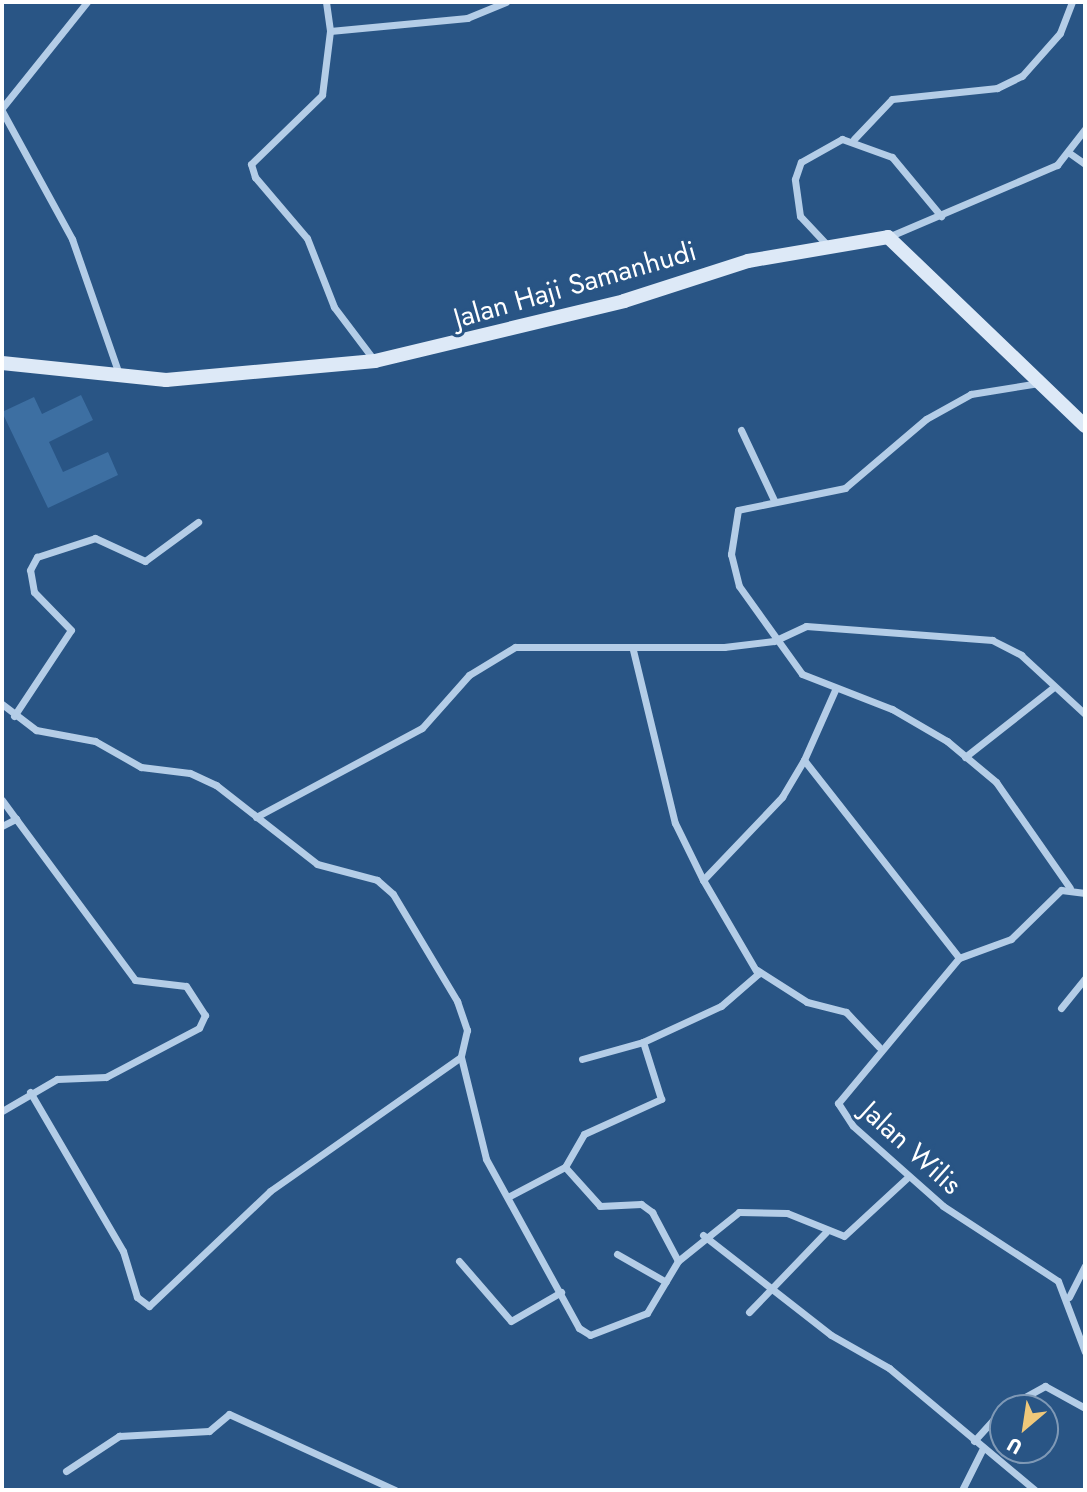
<!DOCTYPE html>
<html>
<head>
<meta charset="utf-8">
<style>
	body { margin:0 }
	#map { position:relative; width:1087px; height:1492px; overflow:hidden; background:#295585; font-family:Jost,sans-serif }
	div>[style] { position:absolute }
	.green>* { inset:0; background:#3d6fa2 }
	.street>* { height:7px; margin:-3.5px; padding:0 3.5px; transform-origin:3.5px; border-radius:3.5px; background:#b4cde7 }
	.secondary>* { height:14px; margin:-7px; padding:0 7px; transform-origin:7px; border-radius:7px; background:#dde9f7 }
	span { translate:-50% -50%; white-space:nowrap; text-align:center; line-height:1.15; -webkit-text-stroke:6px #295585; paint-order:stroke }
	.street-label { font-size:28px; color:#fff }
	.frame { position:absolute; inset:0; border:4px solid #fff; pointer-events:none }
	.north { position:absolute; left:989px; top:1394px; width:70px; height:70px; box-sizing:border-box; background:#295585; border:2px solid #7f99b6; border-radius:50%; rotate:209deg; font-size:19px; font-weight:700; line-height:28px; text-align:center; color:#fff }
	.north::after { content:''; display:block; margin:auto; width:24px; height:32px; background:#efc87a; clip-path:polygon(50% 0,100% 100%,50% 72%,0 100%) }
</style>
</head>
<body>
<div id="map">
	<div class="green">
		<div style="clip-path:polygon(81px 395px,93px 420px,49px 442px,63px 472px,108px 452px,118px 475px,48px 508px,2px 412px,34px 397px,42px 414px)"></div>
	</div>
	<div class="street">
		<div style="left:326px;top:2px;width:29px;rotate:82deg"></div>
		<div style="left:330px;top:31px;width:64px;rotate:97.1deg"></div>
		<div style="left:322px;top:95px;width:99px;rotate:135.8deg"></div>
		<div style="left:251px;top:164px;width:14px;rotate:73deg"></div>
		<div style="left:255px;top:177px;width:80px;rotate:49.6deg"></div>
		<div style="left:307px;top:238px;width:74px;rotate:68.6deg"></div>
		<div style="left:334px;top:307px;width:66px;rotate:53deg"></div>
		<div style="left:330px;top:31px;width:138px;rotate:-5.4deg"></div>
		<div style="left:467px;top:18px;width:42px;rotate:-22.3deg"></div>
		<div style="left:2px;top:108px;width:136px;rotate:-51.3deg"></div>
		<div style="left:2px;top:111px;width:146px;rotate:61.3deg"></div>
		<div style="left:72px;top:239px;width:143px;rotate:70.8deg"></div>
		<div style="left:854px;top:139px;width:55px;rotate:-46.5deg"></div>
		<div style="left:892px;top:99px;width:106px;rotate:-6deg"></div>
		<div style="left:997px;top:88px;width:28px;rotate:-26deg"></div>
		<div style="left:1022px;top:76px;width:57px;rotate:-48.5deg"></div>
		<div style="left:1060px;top:33px;width:33px;rotate:-69deg"></div>
		<div style="left:1068px;top:152px;width:21px;rotate:35deg"></div>
		<div style="left:888px;top:237px;width:184px;rotate:-23.1deg"></div>
		<div style="left:1057px;top:165px;width:46px;rotate:-52.1deg"></div>
		<div style="left:829px;top:247px;width:42px;rotate:-133.1deg"></div>
		<div style="left:800px;top:216px;width:37px;rotate:-98deg"></div>
		<div style="left:795px;top:179px;width:18px;rotate:-71deg"></div>
		<div style="left:801px;top:162px;width:47px;rotate:-29.3deg"></div>
		<div style="left:842px;top:139px;width:53px;rotate:19.8deg"></div>
		<div style="left:892px;top:157px;width:77px;rotate:50.3deg"></div>
		<div style="left:1039px;top:383px;width:69px;rotate:170.8deg"></div>
		<div style="left:971px;top:394px;width:51px;rotate:150.9deg"></div>
		<div style="left:926px;top:419px;width:106px;rotate:139.6deg"></div>
		<div style="left:845px;top:488px;width:109px;rotate:168.4deg"></div>
		<div style="left:738px;top:510px;width:45px;rotate:99deg"></div>
		<div style="left:731px;top:554px;width:33px;rotate:76deg"></div>
		<div style="left:739px;top:586px;width:108px;rotate:54.4deg"></div>
		<div style="left:802px;top:674px;width:97px;rotate:21.3deg"></div>
		<div style="left:892px;top:709px;width:64px;rotate:30.2deg"></div>
		<div style="left:947px;top:741px;width:64px;rotate:39.9deg"></div>
		<div style="left:996px;top:782px;width:129px;rotate:55.1deg"></div>
		<div style="left:741px;top:430px;width:77px;rotate:64.8deg"></div>
		<div style="left:633px;top:650px;width:178px;rotate:76.4deg"></div>
		<div style="left:675px;top:823px;width:64px;rotate:63.8deg"></div>
		<div style="left:835px;top:690px;width:77px;rotate:113.9deg"></div>
		<div style="left:804px;top:760px;width:251px;rotate:51.9deg"></div>
		<div style="left:2px;top:704px;width:43px;rotate:37.4deg"></div>
		<div style="left:36px;top:730px;width:60px;rotate:10.6deg"></div>
		<div style="left:95px;top:741px;width:53px;rotate:29.5deg"></div>
		<div style="left:141px;top:767px;width:49px;rotate:7deg"></div>
		<div style="left:190px;top:773px;width:29px;rotate:25deg"></div>
		<div style="left:216px;top:785px;width:128px;rotate:38deg"></div>
		<div style="left:317px;top:864px;width:62px;rotate:14.9deg"></div>
		<div style="left:377px;top:880px;width:21px;rotate:41deg"></div>
		<div style="left:393px;top:894px;width:125px;rotate:59.1deg"></div>
		<div style="left:457px;top:1001px;width:31px;rotate:71deg"></div>
		<div style="left:467px;top:1030px;width:28px;rotate:103deg"></div>
		<div style="left:461px;top:1057px;width:105px;rotate:76.2deg"></div>
		<div style="left:486px;top:1159px;width:193px;rotate:61.2deg"></div>
		<div style="left:579px;top:1328px;width:13px;rotate:32deg"></div>
		<div style="left:590px;top:1335px;width:61px;rotate:-21.1deg"></div>
		<div style="left:647px;top:1313px;width:61px;rotate:-59.2deg"></div>
		<div style="left:678px;top:1261px;width:78px;rotate:-38.8deg"></div>
		<div style="left:739px;top:1212px;width:48px;rotate:1.2deg"></div>
		<div style="left:787px;top:1213px;width:61px;rotate:22deg"></div>
		<div style="left:844px;top:1236px;width:87px;rotate:-42.7deg"></div>
		<div style="left:14px;top:716px;width:103px;rotate:-56.5deg"></div>
		<div style="left:71px;top:630px;width:53px;rotate:-134.2deg"></div>
		<div style="left:34px;top:592px;width:22px;rotate:-100deg"></div>
		<div style="left:30px;top:570px;width:15px;rotate:-62deg"></div>
		<div style="left:37px;top:557px;width:61px;rotate:-18.1deg"></div>
		<div style="left:95px;top:538px;width:55px;rotate:24.7deg"></div>
		<div style="left:145px;top:561px;width:66px;rotate:-36.3deg"></div>
		<div style="left:965px;top:757px;width:113px;rotate:-38.2deg"></div>
		<div style="left:2px;top:800px;width:24px;rotate:54deg"></div>
		<div style="left:256px;top:817px;width:188px;rotate:-28.2deg"></div>
		<div style="left:422px;top:728px;width:71px;rotate:-48.4deg"></div>
		<div style="left:469px;top:675px;width:54px;rotate:-31.3deg"></div>
		<div style="left:515px;top:647px;width:209px"></div>
		<div style="left:724px;top:647px;width:50px;rotate:-6.8deg"></div>
		<div style="left:774px;top:641px;width:35px;rotate:-25deg"></div>
		<div style="left:806px;top:626px;width:187px;rotate:4.3deg"></div>
		<div style="left:992px;top:640px;width:33px;rotate:27deg"></div>
		<div style="left:1021px;top:655px;width:87px;rotate:42.7deg"></div>
		<div style="left:2px;top:826px;width:16px;rotate:-27deg"></div>
		<div style="left:16px;top:819px;width:200px;rotate:53.5deg"></div>
		<div style="left:135px;top:980px;width:51px;rotate:6.7deg"></div>
		<div style="left:186px;top:986px;width:35px;rotate:57deg"></div>
		<div style="left:205px;top:1015px;width:14px;rotate:115deg"></div>
		<div style="left:199px;top:1028px;width:105px;rotate:152.2deg"></div>
		<div style="left:106px;top:1077px;width:49px;rotate:177.7deg"></div>
		<div style="left:57px;top:1079px;width:64px;rotate:149.8deg"></div>
		<div style="left:1085px;top:893px;width:24px;rotate:-173deg"></div>
		<div style="left:1061px;top:890px;width:70px;rotate:135.6deg"></div>
		<div style="left:1011px;top:939px;width:55px;rotate:159.9deg"></div>
		<div style="left:959px;top:958px;width:189px;rotate:129.8deg"></div>
		<div style="left:838px;top:1103px;width:27px;rotate:57deg"></div>
		<div style="left:853px;top:1126px;width:120px;rotate:41.6deg"></div>
		<div style="left:943px;top:1206px;width:137px;rotate:33.1deg"></div>
		<div style="left:1058px;top:1281px;width:76px;rotate:69.2deg"></div>
		<div style="left:757px;top:970px;width:59px;rotate:32.6deg"></div>
		<div style="left:807px;top:1002px;width:40px;rotate:14.4deg"></div>
		<div style="left:846px;top:1012px;width:48px;rotate:46.7deg"></div>
		<div style="left:1061px;top:1008px;width:38px;rotate:-51deg"></div>
		<div style="left:582px;top:1059px;width:63px;rotate:-15.6deg"></div>
		<div style="left:30px;top:1092px;width:184px;rotate:59.7deg"></div>
		<div style="left:123px;top:1251px;width:48px;rotate:73.1deg"></div>
		<div style="left:137px;top:1297px;width:15px;rotate:37deg"></div>
		<div style="left:149px;top:1306px;width:167px;rotate:-43.5deg"></div>
		<div style="left:270px;top:1191px;width:233px;rotate:-35.1deg"></div>
		<div style="left:565px;top:1167px;width:52px;rotate:48.1deg"></div>
		<div style="left:600px;top:1206px;width:41px;rotate:-2.8deg"></div>
		<div style="left:641px;top:1204px;width:14px;rotate:36deg"></div>
		<div style="left:652px;top:1212px;width:55px;rotate:62deg"></div>
		<div style="left:508px;top:1197px;width:64px;rotate:-27.8deg"></div>
		<div style="left:565px;top:1167px;width:38px;rotate:-60deg"></div>
		<div style="left:584px;top:1134px;width:85px;rotate:-24.4deg"></div>
		<div style="left:661px;top:1099px;width:60px;rotate:-107.5deg"></div>
		<div style="left:643px;top:1042px;width:86px;rotate:-24.8deg"></div>
		<div style="left:721px;top:1006px;width:49px;rotate:-40.9deg"></div>
		<div style="left:758px;top:974px;width:109px;rotate:-120.3deg"></div>
		<div style="left:703px;top:880px;width:115px;rotate:-46.4deg"></div>
		<div style="left:782px;top:797px;width:43px;rotate:-59.3deg"></div>
		<div style="left:703px;top:1235px;width:162px;rotate:38deg"></div>
		<div style="left:831px;top:1335px;width:67px;rotate:29.6deg"></div>
		<div style="left:889px;top:1368px;width:190px;rotate:39.9deg"></div>
		<div style="left:617px;top:1254px;width:56px;rotate:29.7deg"></div>
		<div style="left:459px;top:1261px;width:79px;rotate:49.1deg"></div>
		<div style="left:511px;top:1321px;width:58px;rotate:-30.1deg"></div>
		<div style="left:1069px;top:1297px;width:35px;rotate:-63deg"></div>
		<div style="left:749px;top:1312px;width:111px;rotate:-46.1deg"></div>
		<div style="left:1005px;top:1408px;width:46px;rotate:-28.8deg"></div>
		<div style="left:1045px;top:1386px;width:46px;rotate:28.8deg"></div>
		<div style="left:974px;top:1441px;width:43px;rotate:-47.8deg"></div>
		<div style="left:66px;top:1471px;width:64px;rotate:-33.4deg"></div>
		<div style="left:119px;top:1436px;width:90px;rotate:-3.2deg"></div>
		<div style="left:209px;top:1431px;width:26px;rotate:-40deg"></div>
		<div style="left:229px;top:1414px;width:183px;rotate:24.6deg"></div>
		<div style="left:962px;top:1490px;width:47px;rotate:-63.4deg"></div>
	</div>
	<div class="secondary">
		<div style="left:2px;top:363px;width:165px;rotate:5.9deg"></div>
		<div style="left:166px;top:380px;width:210px;rotate:-5.2deg"></div>
		<div style="left:375px;top:361px;width:256px;rotate:-13.5deg"></div>
		<div style="left:624px;top:301px;width:130px;rotate:-17.9deg"></div>
		<div style="left:748px;top:261px;width:142px;rotate:-9.7deg"></div>
		<div style="left:888px;top:237px;width:273px;rotate:43.8deg"></div>
	</div>
	<div class="street-label">
		<span style="left:575px;top:285px;rotate:-16deg">Jalan Haji Samanhudi</span>
		<span style="left:911px;top:1148px;rotate:42deg">Jalan Wilis</span>
	</div>
	<div class="frame"></div>
	<div class="north">U</div>
</div>
</body>
</html>
